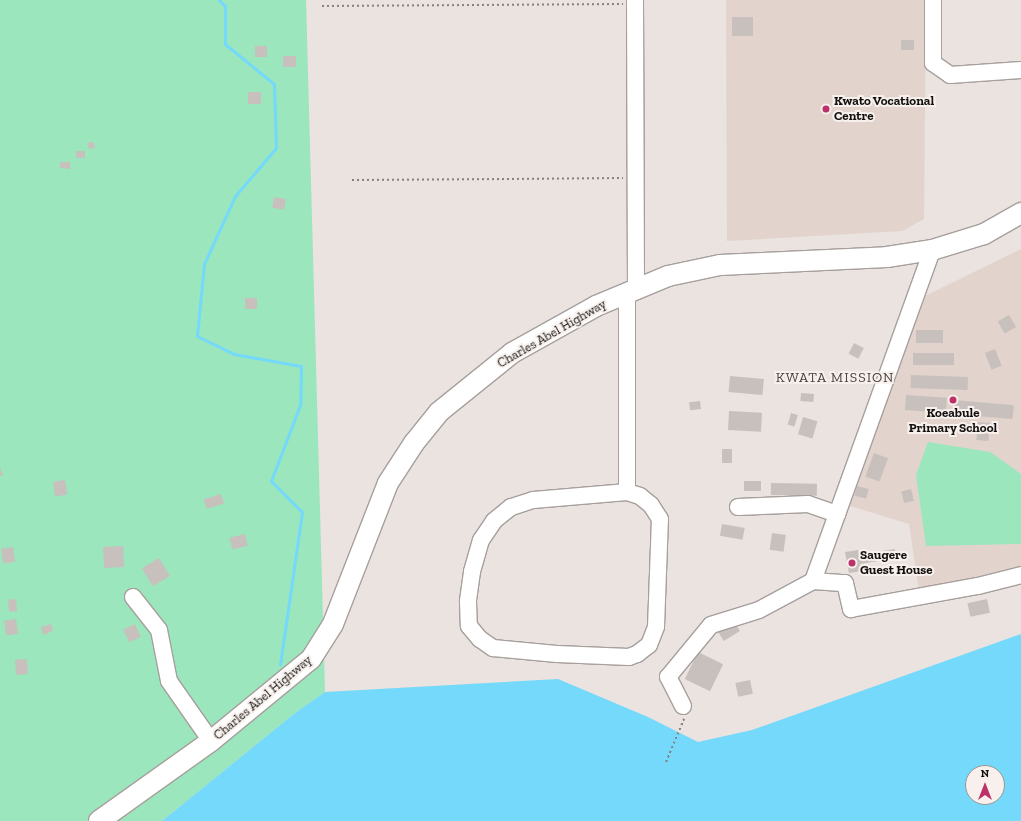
<!DOCTYPE html>
<html>
<head>
<meta charset="utf-8">
<style>
	body { margin:0 }
	#map { position:relative; width:1021px; height:821px; overflow:hidden; background:#eae3df; font-family:"Zilla Slab",serif }
	div>[style] { position:absolute }
	.built>* { inset:0; background:#e2d3cd }
	.green>* { inset:0; background:#9be6bd }
	.water>* { inset:0; background:#74d9fa }
	.stream>* { height:3px; margin:-1.5px; padding:0 1.5px; transform-origin:1.5px; border-radius:1.5px; background:#74d9fa }
	.building>* { inset:0; background:#c7c0bd; transform-origin:0 0 }
	.path>* { height:2px; margin-top:-1px; transform-origin:0; background:repeating-linear-gradient(90deg,#85807d 0 2px,transparent 0 5px) }
	.roads { filter:drop-shadow(1px 0 #a69f9c) drop-shadow(-1px 0 #a69f9c) drop-shadow(0 1px #a69f9c) drop-shadow(0 -1px #a69f9c) }
	.minor>* { height:16px; margin:-8px; padding:0 8px; transform-origin:8px; border-radius:8px; background:#fff }
	.major>* { height:20px; margin:-10px; padding:0 10px; transform-origin:10px; border-radius:10px; background:#fff }
	.dots>* { width:11px; height:11px; translate:-50% -50%; box-sizing:border-box; border:2px solid #f7f0ec; border-radius:50% }
	span { translate:-50% -50%; white-space:nowrap; text-align:center; line-height:1.15; -webkit-text-stroke:4px #f7f0ec; paint-order:stroke }
	.poi-label { font-size:13px; color:#12100f; font-weight:700 }
	.left { translate:0 -50%; text-align:left }
	.street-label { font-size:13px; color:#12100f }
	.neighbourhood-label { font-size:14px; color:#484240; letter-spacing:1px }
	.north { position:absolute; left:965px; top:765px; width:40px; height:40px; box-sizing:border-box; background:#f7f0ec; border:1px solid #9b9694; border-radius:50%; rotate:0deg; font-size:11px; font-weight:700; line-height:16px; text-align:center; color:#12100f }
	.north::after { content:''; display:block; margin:auto; width:14px; height:18px; background:#bd3168; clip-path:polygon(50% 0,100% 100%,50% 72%,0 100%) }
</style>
</head>
<body>
<div id="map">
	<div class="built">
		<div style="clip-path:polygon(726px 0,926px 0,924px 219px,902px 231px,727px 241px)"></div>
		<div style="clip-path:polygon(1021px 249px,1021px 569px,919px 591px,909px 524px,847px 505px,925px 296px)"></div>
	</div>
	<div class="green">
		<div style="clip-path:polygon(0 0,306px 0,325px 692px,295px 713px,162px 821px,0 821px)"></div>
		<div style="clip-path:polygon(928px 442px,990px 452px,1021px 474px,1021px 544px,926px 546px,916px 475px)"></div>
	</div>
	<div class="water">
		<div style="clip-path:polygon(evenodd,1021px 634px,1021px 821px,162px 821px,295px 713px,325px 692px,558px 679px,648px 717px,698px 742px,752px 730px,1021px 634px,973px 773px,997px 773px,997px 797px,973px 797px,973px 773px)"></div>
	</div>
	<div class="stream">
		<div style="left:219px;top:0;width:8px;rotate:45deg"></div>
		<div style="left:225px;top:6px;width:38px;rotate:90deg"></div>
		<div style="left:225px;top:44px;width:63px;rotate:39.2deg"></div>
		<div style="left:274px;top:84px;width:64px;rotate:88.2deg"></div>
		<div style="left:276px;top:148px;width:63px;rotate:130.5deg"></div>
		<div style="left:235px;top:196px;width:75px;rotate:114.5deg"></div>
		<div style="left:204px;top:264px;width:72px;rotate:95.6deg"></div>
		<div style="left:197px;top:336px;width:41px;rotate:25.9deg"></div>
		<div style="left:234px;top:354px;width:68px;rotate:10.2deg"></div>
		<div style="left:301px;top:366px;width:39px;rotate:91deg"></div>
		<div style="left:300px;top:405px;width:81px;rotate:110.9deg"></div>
		<div style="left:271px;top:481px;width:44px;rotate:45deg"></div>
		<div style="left:302px;top:512px;width:154px;rotate:98.2deg"></div>
	</div>
	<div class="building">
		<div style="left:732px;top:17px;width:21px;height:19px"></div>
		<div style="left:901px;top:40px;width:13px;height:10px"></div>
		<div style="left:255px;top:46px;width:12px;height:11px"></div>
		<div style="left:283px;top:56px;width:13px;height:11px"></div>
		<div style="left:248px;top:92px;width:13px;height:12px"></div>
		<div style="clip-path:polygon(94px 142px,95px 148px,89px 149px,87px 143px)"></div>
		<div style="left:76px;top:151px;width:9px;height:7px"></div>
		<div style="clip-path:polygon(60px 162px,70px 162px,70px 169px,60px 168px)"></div>
		<div style="left:274px;top:197px;width:12px;height:11px;rotate:9deg"></div>
		<div style="left:245px;top:298px;width:12px;height:11px"></div>
		<div style="left:1009px;top:315px;width:14px;height:13px;rotate:60deg"></div>
		<div style="left:916px;top:330px;width:27px;height:13px"></div>
		<div style="left:854px;top:343px;width:11px;height:12px;rotate:27deg"></div>
		<div style="left:995px;top:349px;width:18px;height:11px;rotate:68deg"></div>
		<div style="left:913px;top:353px;width:41px;height:12px"></div>
		<div style="left:911px;top:375px;width:57px;height:13px;rotate:2deg"></div>
		<div style="left:730px;top:376px;width:34px;height:16px;rotate:5deg"></div>
		<div style="left:801px;top:393px;width:13px;height:8px;rotate:4deg"></div>
		<div style="left:906px;top:395px;width:41px;height:15px;rotate:4deg"></div>
		<div style="left:955px;top:400px;width:59px;height:14px;rotate:5deg"></div>
		<div style="left:700px;top:401px;width:8px;height:11px;rotate:83deg"></div>
		<div style="left:729px;top:411px;width:33px;height:19px;rotate:3deg"></div>
		<div style="left:791px;top:413px;width:7px;height:12px;rotate:16deg"></div>
		<div style="left:803px;top:417px;width:15px;height:18px;rotate:16deg"></div>
		<div style="left:978px;top:422px;width:12px;height:18px;rotate:5deg"></div>
		<div style="left:722px;top:449px;width:10px;height:14px"></div>
		<div style="left:874px;top:453px;width:15px;height:25px;rotate:20deg"></div>
		<div style="clip-path:polygon(0 467px,3px 476px,0 476px)"></div>
		<div style="left:65px;top:480px;width:15px;height:12px;rotate:82deg"></div>
		<div style="left:744px;top:481px;width:17px;height:10px"></div>
		<div style="left:771px;top:483px;width:46px;height:12px;rotate:1deg"></div>
		<div style="left:857px;top:486px;width:12px;height:10px;rotate:14deg"></div>
		<div style="left:911px;top:489px;width:12px;height:10px;rotate:76deg"></div>
		<div style="left:221px;top:494px;width:10px;height:18px;rotate:73deg"></div>
		<div style="left:722px;top:524px;width:23px;height:12px;rotate:10deg"></div>
		<div style="left:772px;top:533px;width:14px;height:17px;rotate:8deg"></div>
		<div style="left:245px;top:534px;width:12px;height:16px;rotate:76deg"></div>
		<div style="left:123px;top:546px;width:21px;height:20px;rotate:87deg"></div>
		<div style="left:13px;top:547px;width:15px;height:12px;rotate:82deg"></div>
		<div style="clip-path:polygon(895px 549px,896px 558px,860px 564px,862px 571px,849px 573px,845px 552px,858px 550px,859px 555px)"></div>
		<div style="left:159px;top:558px;width:21px;height:20px;rotate:59deg"></div>
		<div style="left:16px;top:599px;width:12px;height:8px;rotate:85deg"></div>
		<div style="left:987px;top:599px;width:14px;height:20px;rotate:78deg"></div>
		<div style="left:16px;top:619px;width:15px;height:12px;rotate:82deg"></div>
		<div style="left:733px;top:620px;width:13px;height:19px;rotate:58deg"></div>
		<div style="clip-path:polygon(51px 624px,53px 631px,43px 635px,41px 627px)"></div>
		<div style="left:135px;top:624px;width:14px;height:13px;rotate:65deg"></div>
		<div style="left:698px;top:652px;width:28px;height:30px;rotate:26deg"></div>
		<div style="left:27px;top:659px;width:15px;height:12px;rotate:86deg"></div>
		<div style="left:750px;top:680px;width:14px;height:15px;rotate:78deg"></div>
	</div>
	<div class="path">
		<div style="left:322px;top:6px;width:301px;rotate:-0.4deg"></div>
		<div style="left:352px;top:180px;width:271px;rotate:-0.4deg"></div>
		<div style="left:666px;top:762px;width:47px;rotate:-67.3deg"></div>
	</div>
	<div class="roads">
		<div class="minor">
			<div style="left:635px;top:0;width:288px;rotate:89.8deg"></div>
			<div style="left:933px;top:0;width:63px;rotate:90deg"></div>
			<div style="left:933px;top:63px;width:21px;rotate:35deg"></div>
			<div style="left:950px;top:75px;width:71px;rotate:-4deg"></div>
			<div style="left:627px;top:292px;width:200px;rotate:90deg"></div>
			<div style="left:627px;top:492px;width:94px;rotate:175.1deg"></div>
			<div style="left:533px;top:500px;width:23px;rotate:162deg"></div>
			<div style="left:511px;top:507px;width:22px;rotate:141deg"></div>
			<div style="left:494px;top:521px;width:23px;rotate:124deg"></div>
			<div style="left:481px;top:540px;width:33px;rotate:106deg"></div>
			<div style="left:472px;top:572px;width:30px;rotate:98deg"></div>
			<div style="left:468px;top:602px;width:24px;rotate:88deg"></div>
			<div style="left:469px;top:626px;width:17px;rotate:50deg"></div>
			<div style="left:480px;top:639px;width:16px;rotate:35deg"></div>
			<div style="left:493px;top:648px;width:64px;rotate:5.4deg"></div>
			<div style="left:557px;top:654px;width:72px;rotate:2.4deg"></div>
			<div style="left:629px;top:657px;width:9px;rotate:-21deg"></div>
			<div style="left:637px;top:654px;width:15px;rotate:-37deg"></div>
			<div style="left:649px;top:645px;width:19px;rotate:-69deg"></div>
			<div style="left:656px;top:627px;width:108px;rotate:-87.9deg"></div>
			<div style="left:660px;top:519px;width:17px;rotate:-123deg"></div>
			<div style="left:651px;top:505px;width:14px;rotate:-141deg"></div>
			<div style="left:640px;top:496px;width:14px;rotate:-163deg"></div>
			<div style="left:738px;top:507px;width:70px;rotate:-2.5deg"></div>
			<div style="left:808px;top:504px;width:31px;rotate:19deg"></div>
			<div style="left:813px;top:581px;width:352px;rotate:-70.2deg"></div>
			<div style="left:133px;top:597px;width:42px;rotate:51.8deg"></div>
			<div style="left:159px;top:630px;width:52px;rotate:78.9deg"></div>
			<div style="left:169px;top:681px;width:73px;rotate:55deg"></div>
			<div style="left:683px;top:706px;width:33px;rotate:-117deg"></div>
			<div style="left:668px;top:677px;width:67px;rotate:-50.4deg"></div>
			<div style="left:711px;top:625px;width:50px;rotate:-17.4deg"></div>
			<div style="left:759px;top:610px;width:61px;rotate:-28.2deg"></div>
			<div style="left:813px;top:581px;width:32px;rotate:4deg"></div>
			<div style="left:845px;top:583px;width:27px;rotate:77deg"></div>
			<div style="left:851px;top:609px;width:129px;rotate:-10.3deg"></div>
			<div style="left:978px;top:586px;width:44px;rotate:-14.3deg"></div>
		</div>
		<div class="major">
			<div style="left:99px;top:821px;width:138px;rotate:-35.5deg"></div>
			<div style="left:211px;top:741px;width:129px;rotate:-39.4deg"></div>
			<div style="left:311px;top:659px;width:41px;rotate:-57.8deg"></div>
			<div style="left:333px;top:624px;width:151px;rotate:-68.7deg"></div>
			<div style="left:388px;top:483px;width:48px;rotate:-57deg"></div>
			<div style="left:414px;top:443px;width:40px;rotate:-51deg"></div>
			<div style="left:439px;top:412px;width:94px;rotate:-38.9deg"></div>
			<div style="left:512px;top:353px;width:96px;rotate:-29.2deg"></div>
			<div style="left:596px;top:306px;width:78px;rotate:-22.6deg"></div>
			<div style="left:668px;top:276px;width:53px;rotate:-11.9deg"></div>
			<div style="left:720px;top:265px;width:167px;rotate:-2.7deg"></div>
			<div style="left:887px;top:257px;width:46px;rotate:-8.8deg"></div>
			<div style="left:932px;top:250px;width:54px;rotate:-17.1deg"></div>
			<div style="left:984px;top:234px;width:43px;rotate:-29.6deg"></div>
		</div>
	</div>
	<div class="dots">
		<div style="left:826px;top:109px;background:#bd3168"></div>
		<div style="left:953px;top:400px;background:#bd3168"></div>
		<div style="left:852px;top:563px;background:#bd3168"></div>
	</div>
	<div class="poi-label">
		<span class="left" style="left:834px;top:109px">Kwato Vocational<br>Centre</span>
		<span style="left:953px;top:421px">Koeabule<br>Primary School</span>
		<span class="left" style="left:860px;top:563px">Saugere<br>Guest House</span>
	</div>
	<div class="street-label">
		<span style="left:552px;top:334px;rotate:-30deg">Charles Abel Highway</span>
		<span style="left:263px;top:698px;rotate:-40deg">Charles Abel Highway</span>
	</div>
	<div class="neighbourhood-label">
		<span style="left:835px;top:378px">KWATA MISSION</span>
	</div>
	<div class="north">N</div>
</div>
</body>
</html>
